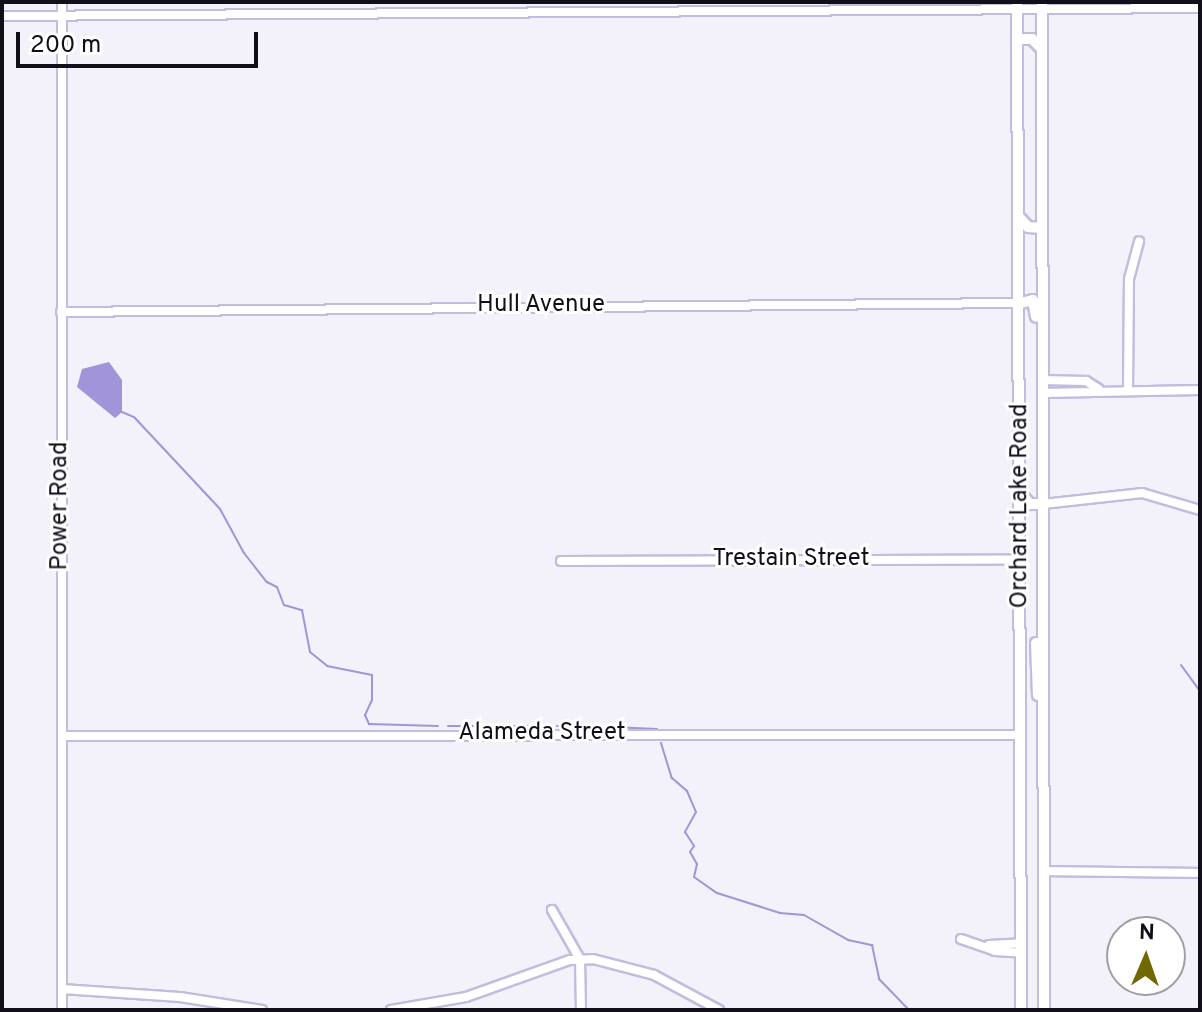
<!DOCTYPE html>
<html>
<head>
<meta charset="utf-8">
<style>
	body { margin:0 }
	#map { position:relative; width:1202px; height:1012px; overflow:hidden; background:#f3f2fa; font-family:Overpass,sans-serif }
	div>[style] { position:absolute }
	.water>* { inset:0; background:#a194d8 }
	.stream>* { height:2px; margin:-1px; padding:0 1px; transform-origin:1px; border-radius:1px; background:#a194d8 }
	.roads { filter:drop-shadow(2px 0 #c2bddf) drop-shadow(-2px 0 #c2bddf) drop-shadow(0 2px #c2bddf) drop-shadow(0 -2px #c2bddf) }
	.minor>* { height:8px; margin:-4px; padding:0 4px; transform-origin:4px; border-radius:4px; background:#fff }
	.major>* { height:10px; margin:-5px; padding:0 5px; transform-origin:5px; border-radius:5px; background:#fff }
	span { translate:-50% -50%; white-space:nowrap; text-align:center; line-height:1.15; -webkit-text-stroke:6px #fff; paint-order:stroke }
	.street-label { font-size:24px; color:#120f1b }
	.frame { position:absolute; inset:0; border:4px solid #120f1b; pointer-events:none }
	.north { position:absolute; left:1106px; top:916px; width:80px; height:80px; box-sizing:border-box; background:#fff; border:2px solid #a09fa4; border-radius:50%; rotate:2deg; font-size:22px; font-weight:700; line-height:32px; text-align:center; color:#120f1b }
	.north::after { content:''; display:block; margin:auto; width:28px; height:36px; background:#706800; clip-path:polygon(50% 0,100% 100%,50% 72%,0 100%) }
	.scale { position:absolute; left:16px; top:32px; width:242px; height:36px; box-sizing:border-box; border:4px solid #120f1b; border-top:0; padding-left:10px; font-size:24px; line-height:28px; white-space:nowrap; color:#120f1b; -webkit-text-stroke:6px #fff; paint-order:stroke }
</style>
</head>
<body>
<div id="map">
	<div class="water">
		<div style="clip-path:polygon(109px 362px,122px 380px,122px 412px,115px 418px,77px 387px,82px 369px)"></div>
	</div>
	<div class="stream">
		<div style="left:122px;top:412px;width:13px;rotate:23deg"></div>
		<div style="left:134px;top:417px;width:126px;rotate:46.9deg"></div>
		<div style="left:220px;top:509px;width:50px;rotate:61.4deg"></div>
		<div style="left:244px;top:553px;width:37px;rotate:52deg"></div>
		<div style="left:267px;top:582px;width:11px;rotate:27deg"></div>
		<div style="left:277px;top:587px;width:19px;rotate:69deg"></div>
		<div style="left:284px;top:605px;width:19px;rotate:16deg"></div>
		<div style="left:302px;top:610px;width:43px;rotate:79.2deg"></div>
		<div style="left:310px;top:652px;width:22px;rotate:39deg"></div>
		<div style="left:327px;top:666px;width:46px;rotate:11.3deg"></div>
		<div style="left:372px;top:675px;width:25px;rotate:90deg"></div>
		<div style="left:372px;top:700px;width:17px;rotate:115deg"></div>
		<div style="left:365px;top:715px;width:10px;rotate:66deg"></div>
		<div style="left:369px;top:724px;width:69px;rotate:1.7deg"></div>
		<div style="left:1181px;top:665px;width:32px;rotate:54deg"></div>
		<div style="left:448px;top:726px;width:12px"></div>
		<div style="left:470px;top:726px;width:35px"></div>
		<div style="left:511px;top:726px;width:36px"></div>
		<div style="left:557px;top:726px;width:47px;rotate:1.2deg"></div>
		<div style="left:611px;top:727px;width:46px;rotate:2.5deg"></div>
		<div style="left:661px;top:743px;width:37px;rotate:73deg"></div>
		<div style="left:672px;top:778px;width:20px;rotate:41deg"></div>
		<div style="left:687px;top:791px;width:23px;rotate:67deg"></div>
		<div style="left:696px;top:812px;width:23px;rotate:119deg"></div>
		<div style="left:685px;top:832px;width:17px;rotate:57deg"></div>
		<div style="left:694px;top:846px;width:7px;rotate:124deg"></div>
		<div style="left:690px;top:852px;width:14px;rotate:60deg"></div>
		<div style="left:697px;top:864px;width:13px;rotate:103deg"></div>
		<div style="left:694px;top:877px;width:28px;rotate:35deg"></div>
		<div style="left:717px;top:893px;width:66px;rotate:17.6deg"></div>
		<div style="left:780px;top:913px;width:24px;rotate:5deg"></div>
		<div style="left:804px;top:915px;width:51px;rotate:29.6deg"></div>
		<div style="left:848px;top:940px;width:25px;rotate:12deg"></div>
		<div style="left:872px;top:945px;width:35px;rotate:78deg"></div>
		<div style="left:879px;top:979px;width:43px;rotate:45.9deg"></div>
	</div>
	<div class="roads">
		<div class="minor">
			<div style="left:62px;top:2px;width:1008px;rotate:90deg"></div>
			<div style="left:2px;top:16px;width:1198px;rotate:-0.38deg"></div>
			<div style="left:61px;top:312px;width:960px;rotate:-0.54deg"></div>
			<div style="left:1042px;top:380px;width:44px;rotate:1.3deg"></div>
			<div style="left:1086px;top:381px;width:15px;rotate:32deg"></div>
			<div style="left:1128px;top:391px;width:112px;rotate:-89.5deg"></div>
			<div style="left:1129px;top:279px;width:39px;rotate:-75deg"></div>
			<div style="left:1042px;top:393px;width:158px;rotate:-1.1deg"></div>
			<div style="left:1043px;top:504px;width:100px;rotate:-6.3deg"></div>
			<div style="left:1142px;top:493px;width:60px;rotate:16.3deg"></div>
			<div style="left:561px;top:561px;width:460px;rotate:-0.2deg"></div>
			<div style="left:62px;top:736px;width:959px;rotate:-0.06deg"></div>
			<div style="left:1043px;top:871px;width:157px;rotate:0.7deg"></div>
			<div style="left:552px;top:910px;width:56px;rotate:60.3deg"></div>
			<div style="left:580px;top:959px;width:51px;rotate:88.9deg"></div>
			<div style="left:961px;top:939px;width:36px;rotate:19deg"></div>
			<div style="left:995px;top:951px;width:27px;rotate:4deg"></div>
			<div style="left:989px;top:945px;width:33px;rotate:-3deg"></div>
			<div style="left:62px;top:989px;width:118px;rotate:3.9deg"></div>
			<div style="left:180px;top:997px;width:83px;rotate:9deg"></div>
			<div style="left:391px;top:1010px;width:76px;rotate:-9.8deg"></div>
			<div style="left:466px;top:997px;width:110px;rotate:-19.6deg"></div>
			<div style="left:570px;top:960px;width:23px;rotate:-2deg"></div>
			<div style="left:593px;top:959px;width:63px;rotate:14.7deg"></div>
			<div style="left:654px;top:975px;width:74px;rotate:28.3deg"></div>
		</div>
		<div class="major">
			<div style="left:1017px;top:2px;width:1008px;rotate:89.77deg"></div>
			<div style="left:1042px;top:2px;width:1008px;rotate:89.89deg"></div>
			<div style="left:1019px;top:39px;width:13px"></div>
			<div style="left:1032px;top:39px;width:14px;rotate:45deg"></div>
			<div style="left:1019px;top:217px;width:13px;rotate:48deg"></div>
			<div style="left:1028px;top:227px;width:14px;rotate:4deg"></div>
			<div style="left:1021px;top:303px;width:12px;rotate:-14deg"></div>
			<div style="left:1033px;top:300px;width:17px;rotate:80deg"></div>
			<div style="left:1020px;top:493px;width:15px;rotate:48deg"></div>
			<div style="left:1030px;top:504px;width:13px"></div>
			<div style="left:1036px;top:643px;width:52px;rotate:87.8deg"></div>
		</div>
	</div>
	<div class="street-label">
		<span style="left:541px;top:306px">Hull Avenue</span>
		<span style="left:61px;top:506px;rotate:-90deg">Power Road</span>
		<span style="left:1021px;top:506px;rotate:-90deg">Orchard Lake Road</span>
		<span style="left:791px;top:560px">Trestain Street</span>
		<span style="left:542px;top:734px">Alameda Street</span>
	</div>
	<div class="frame"></div>
	<div class="north">N</div>
	<div class="scale">200 m</div>
</div>
</body>
</html>
